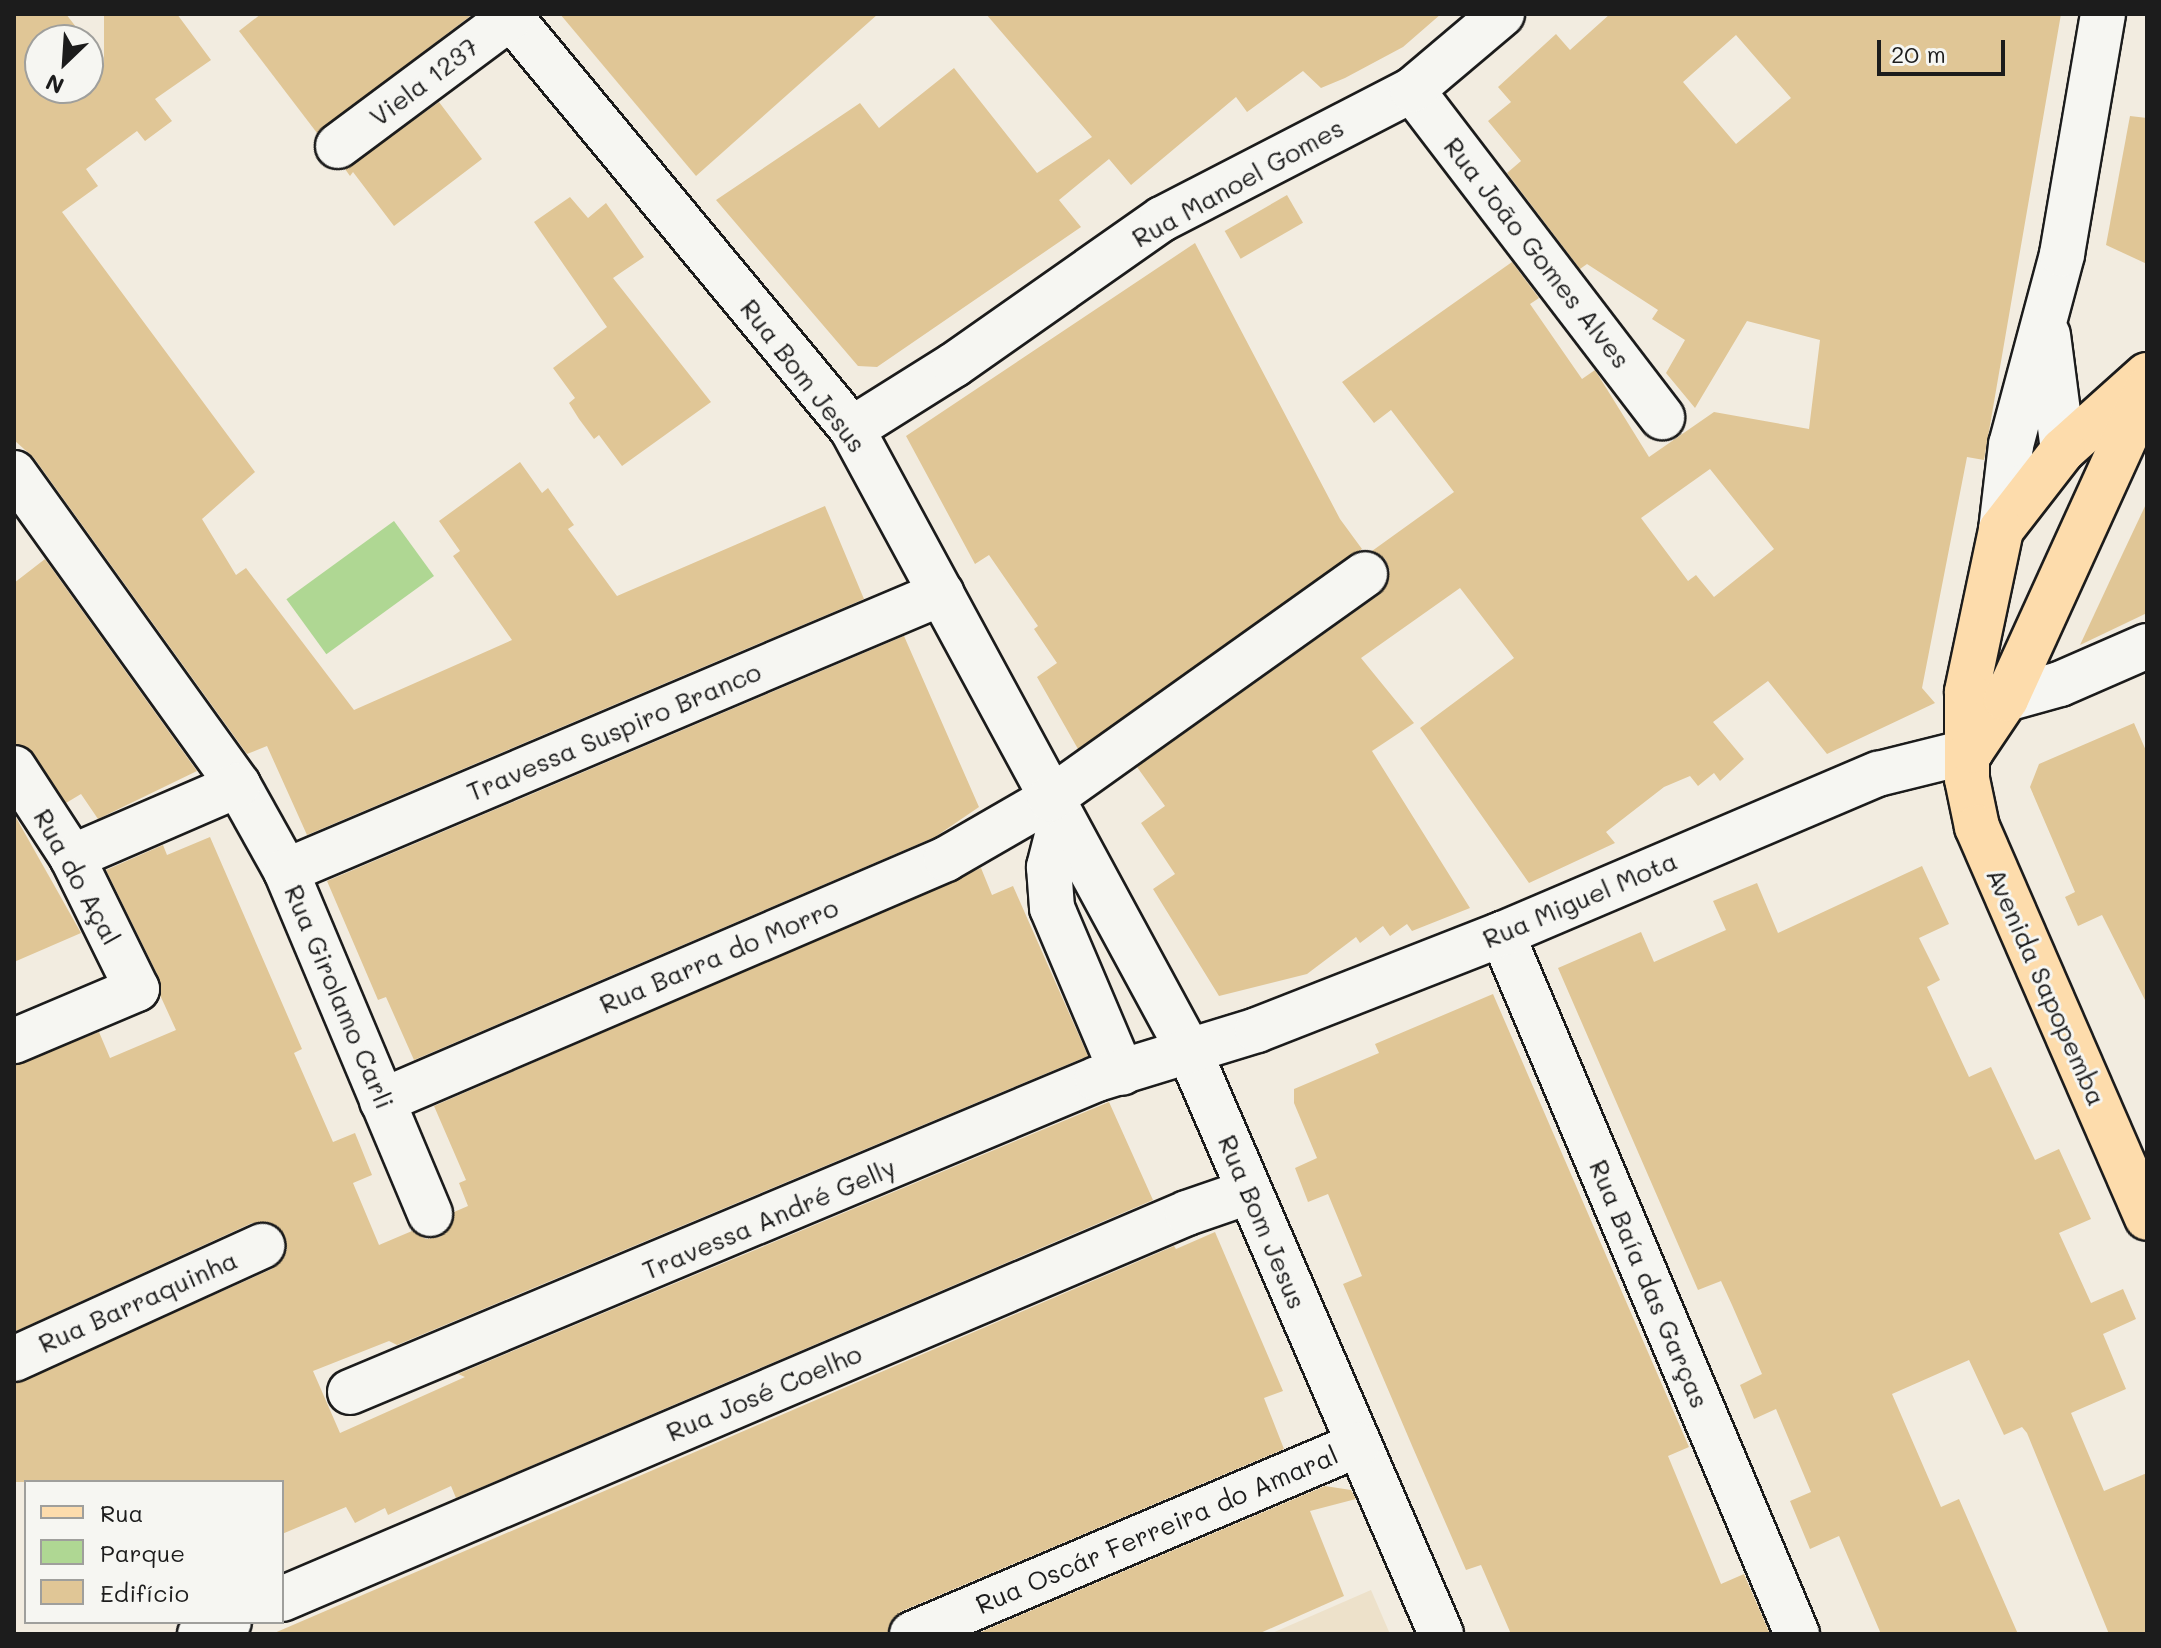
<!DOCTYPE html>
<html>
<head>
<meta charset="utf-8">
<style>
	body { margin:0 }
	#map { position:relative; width:2161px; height:1648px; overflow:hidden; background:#f2ece0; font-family:Mali,sans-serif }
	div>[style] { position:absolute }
	.built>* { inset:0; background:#ede1ca }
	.green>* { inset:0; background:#afd793; transform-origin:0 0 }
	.building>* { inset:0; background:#e0c696; transform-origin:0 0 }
	.roads { filter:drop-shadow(2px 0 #1c1c1c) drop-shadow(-2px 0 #1c1c1c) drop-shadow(0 2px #1c1c1c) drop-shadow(0 -2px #1c1c1c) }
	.minor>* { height:44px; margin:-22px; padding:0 22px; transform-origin:22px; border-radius:22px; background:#f6f6f2 }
	.major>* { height:44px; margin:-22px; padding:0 22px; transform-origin:22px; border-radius:22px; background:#fddcac }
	span { translate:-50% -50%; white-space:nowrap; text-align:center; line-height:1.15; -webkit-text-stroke:6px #f6f6f2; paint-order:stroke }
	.street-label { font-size:26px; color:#1c1c1c }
	.frame { position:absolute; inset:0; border:16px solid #1c1c1c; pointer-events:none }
	.legend { position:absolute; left:24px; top:1480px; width:260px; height:144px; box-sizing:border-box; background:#f6f6f2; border:2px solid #9f9f9c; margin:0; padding:10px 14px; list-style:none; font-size:24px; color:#1c1c1c }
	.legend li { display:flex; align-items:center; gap:16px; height:40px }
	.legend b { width:40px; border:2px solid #9f9f9c }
	.north { position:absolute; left:24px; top:24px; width:80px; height:80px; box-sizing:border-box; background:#f6f6f2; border:2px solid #9f9f9c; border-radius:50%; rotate:205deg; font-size:22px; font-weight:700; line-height:32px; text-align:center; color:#1c1c1c }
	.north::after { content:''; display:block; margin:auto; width:28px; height:36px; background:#1c1c1c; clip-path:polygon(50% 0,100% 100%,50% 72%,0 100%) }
	.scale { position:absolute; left:1877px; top:40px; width:128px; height:36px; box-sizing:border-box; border:4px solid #1c1c1c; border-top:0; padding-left:10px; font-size:24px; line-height:28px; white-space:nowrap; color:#1c1c1c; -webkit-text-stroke:6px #f6f6f2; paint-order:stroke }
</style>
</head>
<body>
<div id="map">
	<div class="built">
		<div style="clip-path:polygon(1371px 1590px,1390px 1634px,1270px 1634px)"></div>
	</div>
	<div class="green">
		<div style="left:394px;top:521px;width:68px;height:133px;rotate:54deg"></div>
	</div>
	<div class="building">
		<div style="clip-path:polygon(14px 14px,66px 14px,86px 40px,40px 40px,40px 88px,88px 88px,88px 43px,104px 64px,104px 14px,177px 14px,211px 60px,155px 99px,172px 121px,145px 141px,137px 131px,86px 169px,98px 186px,62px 212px,255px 472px,202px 519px,236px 575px,246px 568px,354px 710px,512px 640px,453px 556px,460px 551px,439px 521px,520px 462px,542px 493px,548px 488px,574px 525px,568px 529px,617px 596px,825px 506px,864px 599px,307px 835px,267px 746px,247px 754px,34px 458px,14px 440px)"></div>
		<div style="clip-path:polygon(261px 14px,473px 14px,317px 133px,239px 31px)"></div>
		<div style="clip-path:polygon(560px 14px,878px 14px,696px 176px)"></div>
		<div style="clip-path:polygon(986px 14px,1441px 14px,1403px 47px,1345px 78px,1321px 88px,1303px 71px,1247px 112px,1236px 97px,1131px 185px,1109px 159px,1059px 200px,1081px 227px,877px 367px,858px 366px,716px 200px,860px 103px,879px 128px,954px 68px,1037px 173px,1092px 137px)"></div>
		<div style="clip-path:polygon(evenodd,1610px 14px,2061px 14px,1984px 460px,1967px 457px,1922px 688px,1935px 703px,1827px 754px,1768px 681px,1713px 722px,1744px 759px,1720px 781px,1714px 773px,1698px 786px,1690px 776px,1664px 787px,1606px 832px,1615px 843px,1529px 883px,1420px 728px,1514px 658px,1460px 588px,1361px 658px,1414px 723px,1372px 751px,1470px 908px,1412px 931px,1407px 924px,1390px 936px,1383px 926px,1360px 943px,1356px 937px,1307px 974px,1219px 996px,1153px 889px,1175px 874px,1141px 823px,1165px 806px,1137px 767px,1380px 594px,1390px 571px,1385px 559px,1372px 551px,1454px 492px,1391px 410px,1374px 423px,1342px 382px,1512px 262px,1539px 298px,1530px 304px,1582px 379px,1595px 370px,1649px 457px,1714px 412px,1809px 429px,1820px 340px,1747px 321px,1695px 408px,1666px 373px,1685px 340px,1652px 319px,1658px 310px,1587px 264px,1580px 269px,1507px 173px,1521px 161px,1488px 121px,1511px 102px,1498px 87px,1556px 34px,1570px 50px,1610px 14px,1736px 35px,1791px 98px,1736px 144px,1683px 82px,1736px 35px,1610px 14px,1710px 469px,1774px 549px,1714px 597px,1696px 575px,1688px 581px,1641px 518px,1710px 469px)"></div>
		<div style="clip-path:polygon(439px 102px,482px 159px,394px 226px,353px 172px,350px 176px,345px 169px)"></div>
		<div style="clip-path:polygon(2130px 116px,2147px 118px,2147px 264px,2106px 245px)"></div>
		<div style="left:1287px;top:195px;width:32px;height:72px;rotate:60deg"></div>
		<div style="clip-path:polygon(570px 197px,588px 218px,606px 203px,644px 257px,613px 278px,711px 402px,622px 466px,599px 435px,594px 439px,579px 419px,569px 403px,575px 398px,553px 368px,607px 327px,534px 222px)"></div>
		<div style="clip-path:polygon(1195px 243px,1340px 519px,1362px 549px,1078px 749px,1037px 677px,1057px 663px,1034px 629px,1038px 626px,989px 555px,975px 564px,906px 436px)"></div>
		<div style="clip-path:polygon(2147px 502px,2147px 613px,2080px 645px,2114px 572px)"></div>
		<div style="clip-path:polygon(45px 559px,197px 771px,98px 819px,81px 794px,66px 803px,34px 754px,14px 743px,14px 583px)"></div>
		<div style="clip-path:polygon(904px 636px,979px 807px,935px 837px,414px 1060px,386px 997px,378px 1000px,327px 881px)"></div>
		<div style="clip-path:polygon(2134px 723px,2147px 753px,2147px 1004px,2102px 915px,2078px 926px,2065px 897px,2075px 892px,2030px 787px,2039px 764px)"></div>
		<div style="clip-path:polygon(14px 814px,81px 933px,14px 962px)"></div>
		<div style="clip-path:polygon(210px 837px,302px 1049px,294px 1053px,333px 1142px,355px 1133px,372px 1175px,353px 1183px,379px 1245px,412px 1231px,426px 1239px,440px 1237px,450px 1228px,454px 1212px,468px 1206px,459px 1183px,466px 1180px,434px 1106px,981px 868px,992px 895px,1013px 886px,1088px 1056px,397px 1345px,389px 1341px,313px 1371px,340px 1433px,465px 1377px,458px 1374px,1109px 1102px,1153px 1200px,456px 1498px,451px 1486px,388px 1515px,385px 1508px,355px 1523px,346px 1507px,282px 1534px,282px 1482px,14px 1482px,14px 1384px,272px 1269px,287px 1249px,277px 1226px,252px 1223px,14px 1332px,14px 1065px,99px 1032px,110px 1058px,176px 1030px,160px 995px,159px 978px,106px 870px,163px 845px,167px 855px)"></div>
		<div style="clip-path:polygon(1922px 866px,1949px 924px,1919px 938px,1940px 980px,1927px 987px,1969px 1077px,1991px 1067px,2035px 1160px,2059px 1149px,2091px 1219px,2059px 1233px,2091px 1303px,2123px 1289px,2136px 1319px,2103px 1334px,2126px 1389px,2071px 1413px,2104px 1491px,2147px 1473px,2147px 1634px,2109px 1634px,2027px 1433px,2022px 1427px,2004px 1435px,1969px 1360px,1892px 1394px,1941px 1507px,1959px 1499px,2018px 1634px,1881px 1634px,1839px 1536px,1810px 1549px,1790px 1501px,1811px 1492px,1776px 1409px,1754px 1419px,1740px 1385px,1762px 1374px,1732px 1305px,1721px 1281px,1698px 1290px,1558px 968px,1641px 932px,1654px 962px,1726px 930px,1713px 901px,1757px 883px,1778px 933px)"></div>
		<div style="clip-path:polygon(1493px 994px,1689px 1447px,1668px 1456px,1721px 1584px,1744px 1574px,1770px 1634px,1511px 1634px,1481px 1565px,1466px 1570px,1413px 1448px,1343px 1284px,1362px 1276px,1328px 1194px,1308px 1202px,1295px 1168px,1317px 1158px,1294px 1103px,1294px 1089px,1379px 1053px,1375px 1044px)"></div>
		<div style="clip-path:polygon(1215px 1232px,1283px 1391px,1264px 1398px,1284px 1449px,902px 1611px,892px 1620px,888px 1634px,272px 1634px,1174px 1246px,1176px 1249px)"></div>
		<div style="clip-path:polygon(1325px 1486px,1351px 1490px,1356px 1499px,1310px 1511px,1344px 1596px,1258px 1634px,976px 1634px)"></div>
	</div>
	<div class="roads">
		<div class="minor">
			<div style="left:508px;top:14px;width:539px;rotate:50.34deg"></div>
			<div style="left:852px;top:429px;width:710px;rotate:61.56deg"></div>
			<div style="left:1190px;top:1053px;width:633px;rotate:66.63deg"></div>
			<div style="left:1412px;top:90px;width:412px;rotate:52.6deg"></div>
			<div style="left:338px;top:146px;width:216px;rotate:-36.7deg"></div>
			<div style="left:2048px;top:335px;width:116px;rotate:82.6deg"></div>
			<div style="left:852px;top:429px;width:120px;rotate:-32.1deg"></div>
			<div style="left:954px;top:365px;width:254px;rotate:-35.1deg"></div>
			<div style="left:1162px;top:219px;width:281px;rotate:-27.3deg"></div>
			<div style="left:1412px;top:90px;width:118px;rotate:-40.2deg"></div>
			<div style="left:14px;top:473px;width:384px;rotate:54.3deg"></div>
			<div style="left:238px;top:785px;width:98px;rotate:60.8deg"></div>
			<div style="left:286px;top:871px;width:372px;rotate:67.2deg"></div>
			<div style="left:2001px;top:530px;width:86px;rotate:-83.3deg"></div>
			<div style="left:2011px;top:445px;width:198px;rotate:-75deg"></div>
			<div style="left:2062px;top:254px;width:243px;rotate:-80.3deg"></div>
			<div style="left:1976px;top:694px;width:30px;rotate:9deg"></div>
			<div style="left:2006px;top:699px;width:56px;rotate:-15.5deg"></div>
			<div style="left:2060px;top:684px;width:95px;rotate:-23.6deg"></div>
			<div style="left:14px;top:768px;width:106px;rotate:56.9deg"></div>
			<div style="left:72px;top:857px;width:147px;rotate:63.8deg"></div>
			<div style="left:137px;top:989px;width:134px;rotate:157.1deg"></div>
			<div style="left:1061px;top:820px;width:49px;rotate:104.3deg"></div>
			<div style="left:1049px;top:867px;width:41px;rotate:85.8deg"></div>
			<div style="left:1052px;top:908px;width:179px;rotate:67deg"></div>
			<div style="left:72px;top:857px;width:181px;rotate:-23.4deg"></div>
			<div style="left:286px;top:871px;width:712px;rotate:-22.97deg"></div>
			<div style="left:1502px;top:934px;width:760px;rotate:67.15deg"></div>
			<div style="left:382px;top:1101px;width:614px;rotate:-23.22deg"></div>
			<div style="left:946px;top:859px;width:120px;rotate:-30deg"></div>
			<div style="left:1050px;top:799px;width:387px;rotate:-35.5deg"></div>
			<div style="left:14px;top:1359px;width:273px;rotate:-24.5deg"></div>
			<div style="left:350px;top:1392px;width:810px;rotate:-22.73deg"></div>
			<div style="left:1097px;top:1079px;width:167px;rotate:-17deg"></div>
			<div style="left:1257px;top:1030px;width:263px;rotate:-21.4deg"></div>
			<div style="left:1502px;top:934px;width:409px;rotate:-23.1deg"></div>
			<div style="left:1878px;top:774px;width:96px;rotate:-13.9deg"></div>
			<div style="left:282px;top:1599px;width:984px;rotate:-23.1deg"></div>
			<div style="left:1187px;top:1213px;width:65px;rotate:-19deg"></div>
			<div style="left:200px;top:1634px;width:31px;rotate:-22deg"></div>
			<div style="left:912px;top:1634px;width:484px;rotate:-23deg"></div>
		</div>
		<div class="major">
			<div style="left:2147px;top:375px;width:113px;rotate:138.2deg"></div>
			<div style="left:2063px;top:450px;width:101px;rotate:127.8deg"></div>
			<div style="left:2001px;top:530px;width:166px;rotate:101.9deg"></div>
			<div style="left:1967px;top:692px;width:87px;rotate:90deg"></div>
			<div style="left:1967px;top:779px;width:49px;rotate:78.2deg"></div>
			<div style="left:1977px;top:827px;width:426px;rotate:66.5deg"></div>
			<div style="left:1971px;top:751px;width:63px;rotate:-56.1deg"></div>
			<div style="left:2006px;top:699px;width:341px;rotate:-65.5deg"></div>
		</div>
	</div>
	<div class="street-label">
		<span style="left:424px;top:82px;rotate:-37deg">Viela 1237</span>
		<span style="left:1238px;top:183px;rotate:-29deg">Rua Manoel Gomes</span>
		<span style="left:1537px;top:253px;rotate:52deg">Rua João Gomes Alves</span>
		<span style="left:803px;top:376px;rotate:52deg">Rua Bom Jesus</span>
		<span style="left:614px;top:732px;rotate:-23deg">Travessa Suspiro Branco</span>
		<span style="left:77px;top:877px;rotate:61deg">Rua do Açal</span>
		<span style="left:1580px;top:900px;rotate:-23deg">Rua Miguel Mota</span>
		<span style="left:719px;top:956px;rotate:-23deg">Rua Barra do Morro</span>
		<span style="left:2046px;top:987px;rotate:66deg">Avenida Sapopemba</span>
		<span style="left:339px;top:997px;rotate:67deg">Rua Girolamo Carli</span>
		<span style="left:769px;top:1219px;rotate:-23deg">Travessa André Gelly</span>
		<span style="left:1262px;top:1222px;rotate:67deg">Rua Bom Jesus</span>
		<span style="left:1649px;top:1284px;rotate:67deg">Rua Baía das Garças</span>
		<span style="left:138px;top:1302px;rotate:-24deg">Rua Barraquinha</span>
		<span style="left:764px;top:1393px;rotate:-23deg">Rua José Coelho</span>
		<span style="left:1157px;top:1530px;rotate:-23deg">Rua Oscár Ferreira do Amaral</span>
	</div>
	<div class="frame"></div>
	<ul class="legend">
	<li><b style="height:10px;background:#fddcac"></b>Rua</li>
	<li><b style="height:22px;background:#afd793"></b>Parque</li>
	<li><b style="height:22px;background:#e0c696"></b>Edifício</li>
	</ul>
	<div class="north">N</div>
	<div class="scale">20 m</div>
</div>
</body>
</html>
